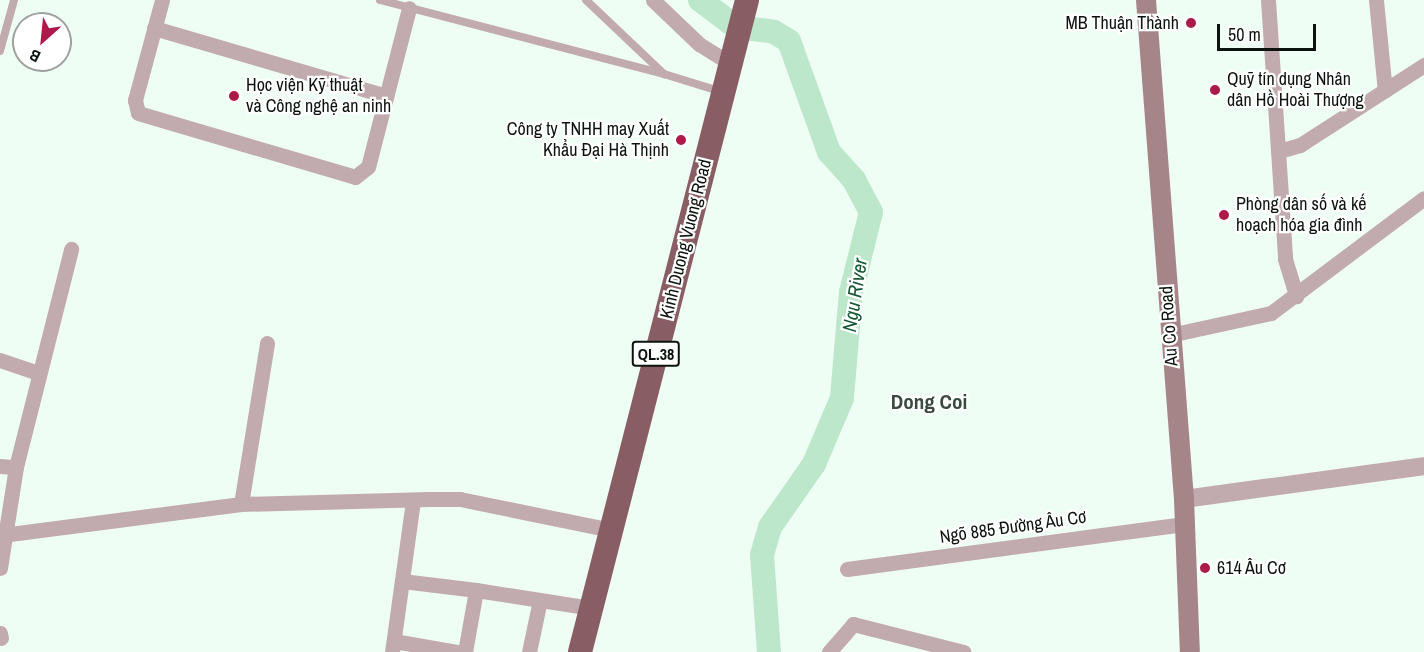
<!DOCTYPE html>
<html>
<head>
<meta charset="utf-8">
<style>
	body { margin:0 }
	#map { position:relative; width:1424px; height:652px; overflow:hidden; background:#effef4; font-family:"Archivo Narrow",sans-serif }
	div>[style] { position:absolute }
	.river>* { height:24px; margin:-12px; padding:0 12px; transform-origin:12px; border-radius:12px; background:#bce7ca }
	.service>* { height:8px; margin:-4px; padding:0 4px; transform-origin:4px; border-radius:4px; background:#c2abae }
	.minor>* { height:15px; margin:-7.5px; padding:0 7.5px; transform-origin:7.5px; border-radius:7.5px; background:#c2abae }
	.tertiary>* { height:18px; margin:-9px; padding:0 9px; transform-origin:9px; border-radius:9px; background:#c2abae }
	.secondary>* { height:20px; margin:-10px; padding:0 10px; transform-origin:10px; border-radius:10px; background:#a68589 }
	.trunk>* { height:24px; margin:-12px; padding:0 12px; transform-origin:12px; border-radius:12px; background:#885e64 }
	.dots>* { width:16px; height:16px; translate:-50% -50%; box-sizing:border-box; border:3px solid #fff; border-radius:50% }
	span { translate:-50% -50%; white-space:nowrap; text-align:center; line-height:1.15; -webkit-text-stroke:4.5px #fff; paint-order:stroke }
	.shield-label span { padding:2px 4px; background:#fff; border:2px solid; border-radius:4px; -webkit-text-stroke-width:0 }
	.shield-label { font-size:16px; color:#0c130e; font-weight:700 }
	.poi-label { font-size:18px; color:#0c130e }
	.right { translate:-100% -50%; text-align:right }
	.left { translate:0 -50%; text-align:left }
	.street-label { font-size:18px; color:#0c130e }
	.water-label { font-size:20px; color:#135733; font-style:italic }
	.quarter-label { font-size:21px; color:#3b4a40; font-weight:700 }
	.north { position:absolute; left:12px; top:12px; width:60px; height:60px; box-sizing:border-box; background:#fff; border:2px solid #9ea19f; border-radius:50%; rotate:207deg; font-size:16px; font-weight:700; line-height:24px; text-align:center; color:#0c130e }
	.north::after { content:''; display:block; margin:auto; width:21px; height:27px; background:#ac1a49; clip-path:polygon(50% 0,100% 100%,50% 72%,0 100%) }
	.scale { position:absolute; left:1217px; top:24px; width:99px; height:27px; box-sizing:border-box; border:3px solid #0c130e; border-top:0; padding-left:8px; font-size:18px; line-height:21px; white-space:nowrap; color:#0c130e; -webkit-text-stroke:4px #fff; paint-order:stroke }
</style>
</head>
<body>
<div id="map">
	<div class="river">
		<div style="left:700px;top:0;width:45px;rotate:36.9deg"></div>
		<div style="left:736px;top:27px;width:38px;rotate:7deg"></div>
		<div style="left:774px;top:32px;width:17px;rotate:31deg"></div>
		<div style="left:789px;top:41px;width:118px;rotate:70.2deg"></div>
		<div style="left:829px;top:152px;width:38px;rotate:48deg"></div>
		<div style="left:854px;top:180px;width:36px;rotate:62deg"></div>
		<div style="left:871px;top:212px;width:82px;rotate:104deg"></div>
		<div style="left:851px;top:292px;width:106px;rotate:94.9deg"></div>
		<div style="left:842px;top:398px;width:72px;rotate:113deg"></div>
		<div style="left:814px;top:464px;width:77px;rotate:124.9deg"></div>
		<div style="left:770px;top:527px;width:29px;rotate:106deg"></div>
		<div style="left:762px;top:555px;width:97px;rotate:85.9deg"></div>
	</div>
	<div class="service">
		<div style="left:380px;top:0;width:293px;rotate:14.6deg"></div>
		<div style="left:586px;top:0;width:108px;rotate:43.5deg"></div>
		<div style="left:664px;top:74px;width:58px;rotate:17.2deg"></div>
		<div style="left:0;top:51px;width:53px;rotate:-74.6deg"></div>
	</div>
	<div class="minor">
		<div style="left:162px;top:0;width:104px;rotate:105.1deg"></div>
		<div style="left:135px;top:100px;width:13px;rotate:77deg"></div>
		<div style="left:138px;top:113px;width:226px;rotate:16.4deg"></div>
		<div style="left:355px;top:177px;width:16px;rotate:-38deg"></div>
		<div style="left:368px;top:167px;width:164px;rotate:-75.5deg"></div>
		<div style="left:653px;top:0;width:64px;rotate:43.7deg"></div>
		<div style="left:699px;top:44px;width:38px;rotate:32deg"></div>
		<div style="left:1268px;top:0;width:260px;rotate:86.2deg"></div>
		<div style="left:1285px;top:259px;width:39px;rotate:73deg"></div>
		<div style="left:1376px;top:0;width:91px;rotate:84.4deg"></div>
		<div style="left:154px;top:28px;width:242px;rotate:16.3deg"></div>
		<div style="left:1279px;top:151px;width:22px;rotate:-16deg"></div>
		<div style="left:1300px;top:145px;width:148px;rotate:-32.8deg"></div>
		<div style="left:1170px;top:335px;width:103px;rotate:-12.3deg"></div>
		<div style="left:1271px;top:313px;width:191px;rotate:-36.9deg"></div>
		<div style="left:0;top:360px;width:40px;rotate:18.9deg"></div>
		<div style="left:0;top:466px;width:16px;rotate:4deg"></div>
		<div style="left:241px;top:504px;width:163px;rotate:-80.8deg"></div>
		<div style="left:2px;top:535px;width:241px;rotate:-7.4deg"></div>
		<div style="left:241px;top:504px;width:188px;rotate:-1.5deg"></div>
		<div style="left:429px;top:499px;width:31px"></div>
		<div style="left:460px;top:499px;width:154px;rotate:11.6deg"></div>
		<div style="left:0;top:568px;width:102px;rotate:-81deg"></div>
		<div style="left:16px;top:467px;width:225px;rotate:-75.8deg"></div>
		<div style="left:847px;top:569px;width:340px;rotate:-7.6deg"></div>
		<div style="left:402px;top:581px;width:75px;rotate:6.9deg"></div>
		<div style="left:0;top:633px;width:5px;rotate:79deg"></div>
		<div style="left:394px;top:641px;width:65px;rotate:9.8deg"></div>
		<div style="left:392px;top:652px;width:153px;rotate:-82.1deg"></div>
		<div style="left:465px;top:652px;width:63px;rotate:-79.9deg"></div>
		<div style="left:476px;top:590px;width:116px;rotate:8.9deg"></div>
		<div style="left:529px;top:652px;width:53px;rotate:-78.1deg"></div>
		<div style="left:829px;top:652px;width:37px;rotate:-49deg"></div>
		<div style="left:853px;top:624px;width:114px;rotate:14.2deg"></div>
	</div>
	<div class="tertiary">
		<div style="left:1184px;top:499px;width:242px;rotate:-7.8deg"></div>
	</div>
	<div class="secondary">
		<div style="left:1146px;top:0;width:500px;rotate:85.65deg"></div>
		<div style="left:1184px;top:499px;width:153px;rotate:87.8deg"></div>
	</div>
	<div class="trunk">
		<div style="left:580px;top:652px;width:673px;rotate:-75.63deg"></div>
	</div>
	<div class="dots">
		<div style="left:1191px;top:23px;background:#ac1a49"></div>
		<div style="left:1215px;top:90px;background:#ac1a49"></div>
		<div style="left:234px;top:96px;background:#ac1a49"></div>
		<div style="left:681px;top:140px;background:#ac1a49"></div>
		<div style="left:1224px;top:215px;background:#ac1a49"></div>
		<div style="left:1205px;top:568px;background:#ac1a49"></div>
	</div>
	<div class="shield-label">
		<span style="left:656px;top:354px">QL.38</span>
	</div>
	<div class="poi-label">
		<span class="right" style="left:1179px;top:23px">MB Thuận Thành</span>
		<span class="left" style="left:1227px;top:90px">Quỹ tín dụng Nhân<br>dân Hồ Hoài Thượng</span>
		<span class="left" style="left:246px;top:96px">Học viện Kỹ thuật<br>và Công nghệ an ninh</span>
		<span class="right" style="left:669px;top:140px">Công ty TNHH may Xuất<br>Khẩu Đại Hà Thịnh</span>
		<span class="left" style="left:1236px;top:215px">Phòng dân số và kế<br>hoạch hóa gia đình</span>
		<span class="left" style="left:1217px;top:568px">614 Âu Cơ</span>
	</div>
	<div class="street-label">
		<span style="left:686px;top:239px;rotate:-76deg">Kinh Duong Vuong Road</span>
		<span style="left:1169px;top:326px;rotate:-94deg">Au Co Road</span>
		<span style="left:1013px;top:527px;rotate:-8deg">Ngõ 885 Đường Âu Cơ</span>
	</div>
	<div class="water-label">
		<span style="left:854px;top:295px;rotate:-81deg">Ngu River</span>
	</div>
	<div class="quarter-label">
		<span style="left:929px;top:402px">Dong Coi</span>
	</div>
	<div class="north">B</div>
	<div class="scale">50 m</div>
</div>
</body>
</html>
